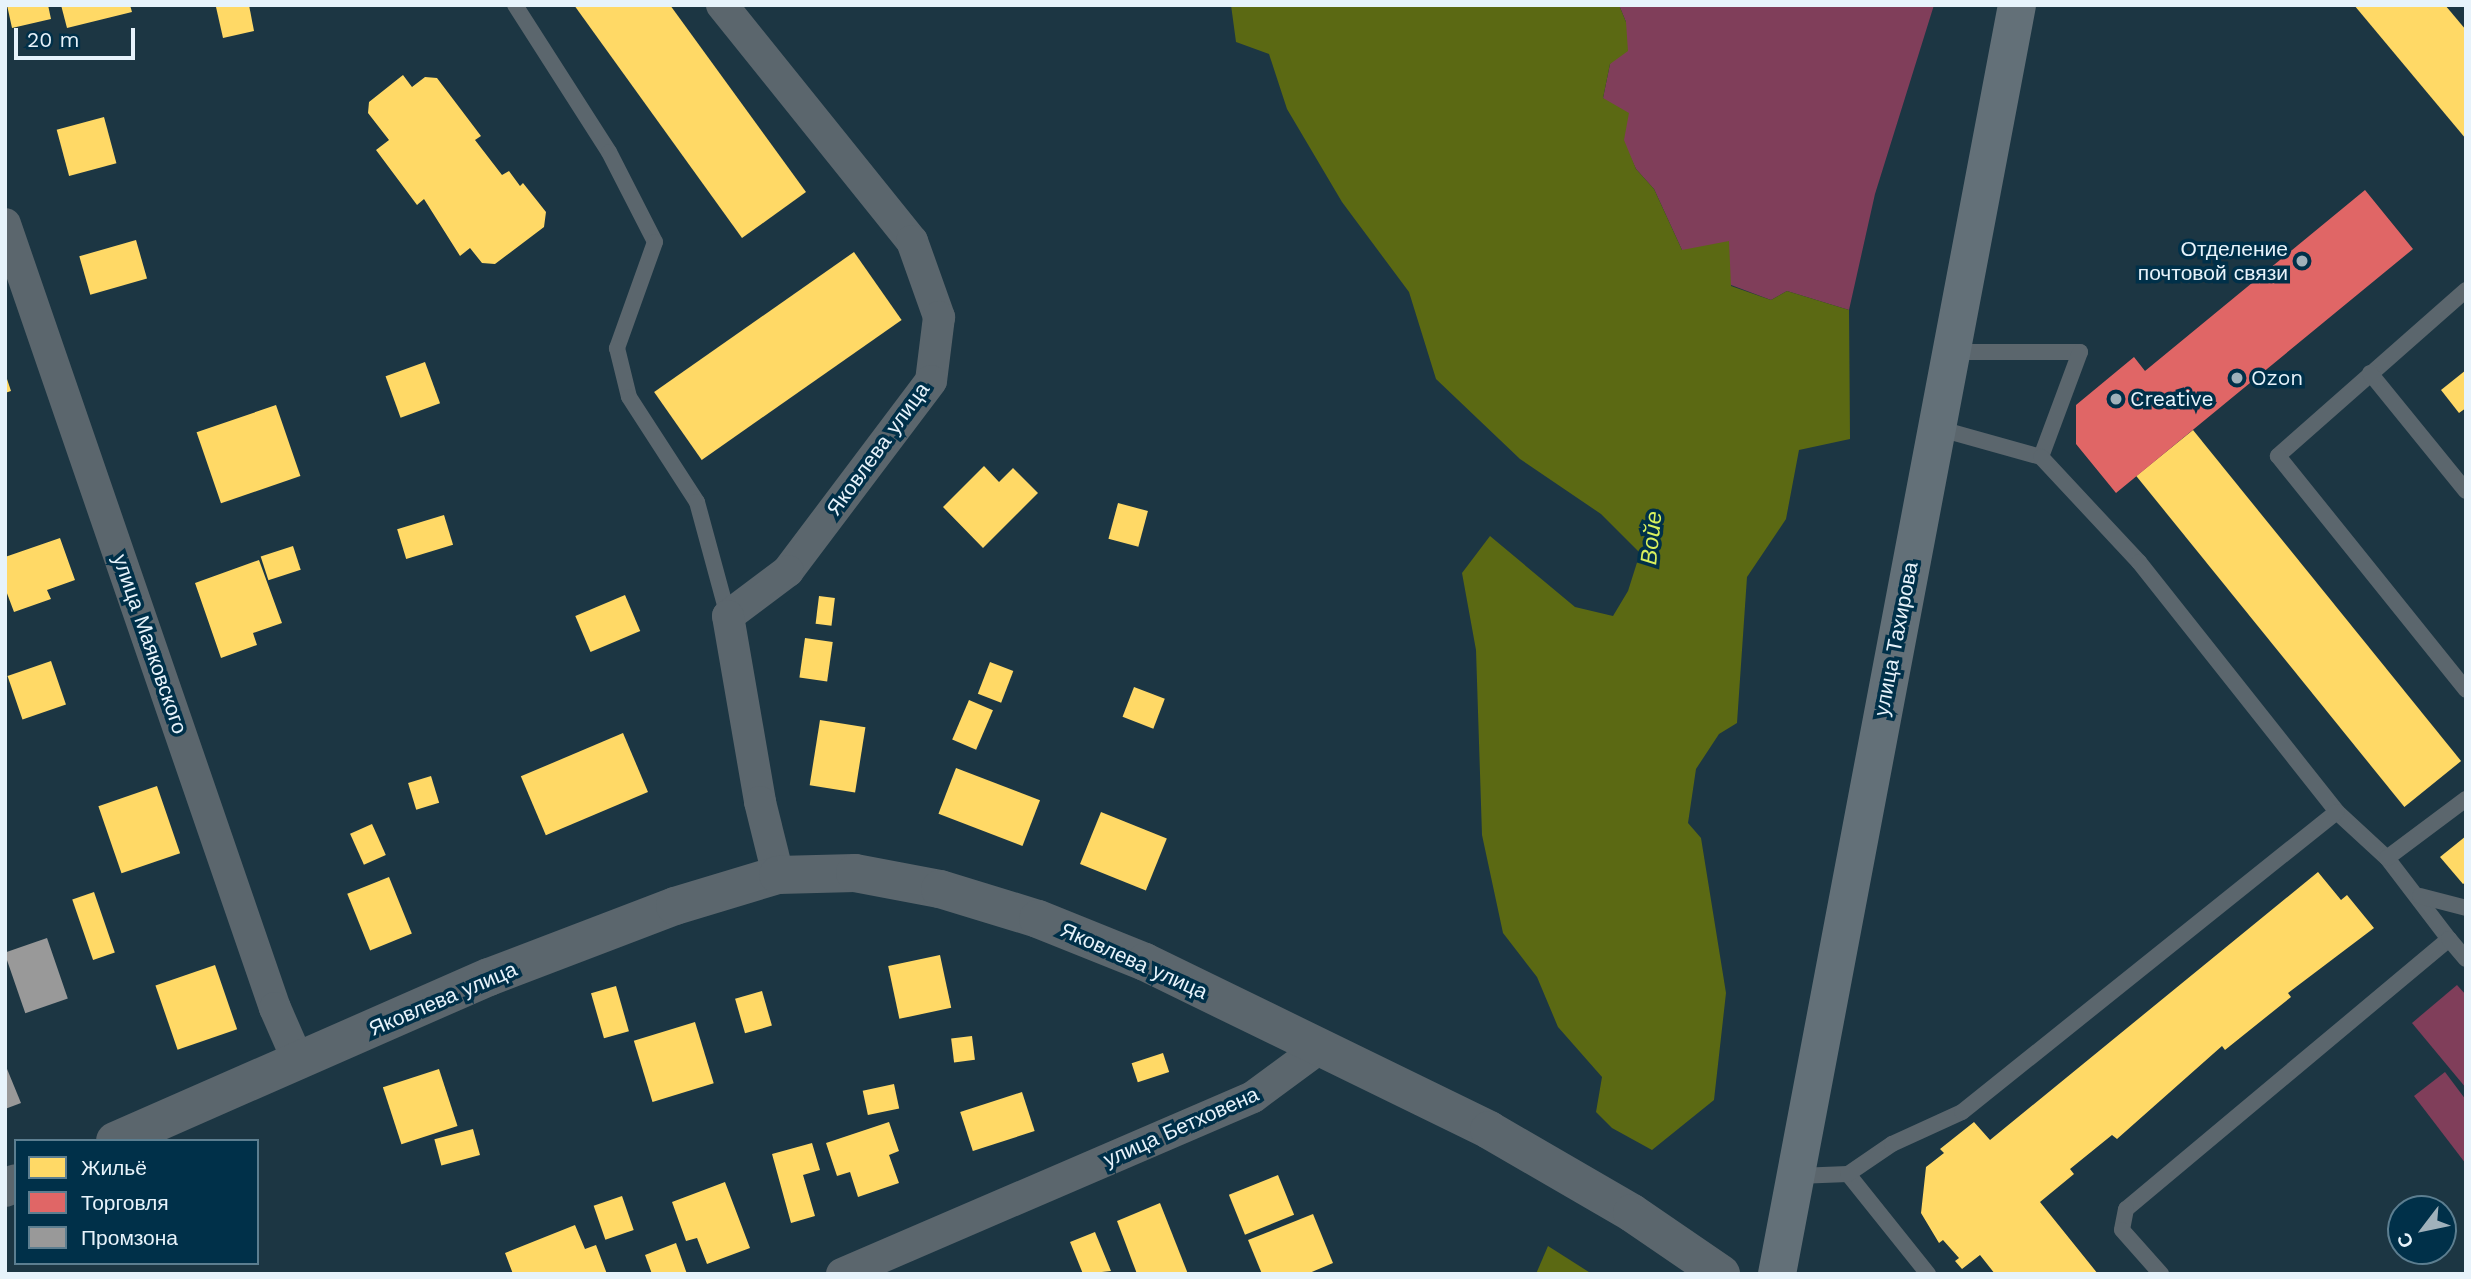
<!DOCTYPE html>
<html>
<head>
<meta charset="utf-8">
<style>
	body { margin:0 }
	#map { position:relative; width:2471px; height:1279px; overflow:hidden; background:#1c3643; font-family:"Work Sans",sans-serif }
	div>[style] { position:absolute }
	.green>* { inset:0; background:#803e5a }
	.water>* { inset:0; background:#5b6913 }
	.homes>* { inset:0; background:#ffd966; transform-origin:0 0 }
	.shops>* { inset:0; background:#e06666 }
	.industry>* { inset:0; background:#999; transform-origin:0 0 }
	.service>* { height:16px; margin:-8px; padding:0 8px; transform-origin:8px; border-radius:8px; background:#5b666d }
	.minor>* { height:32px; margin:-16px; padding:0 16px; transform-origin:16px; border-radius:16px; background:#5b666d }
	.tertiary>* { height:38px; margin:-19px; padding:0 19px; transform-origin:19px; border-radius:19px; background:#5b666d }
	.secondary>* { height:38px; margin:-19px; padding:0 19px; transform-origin:19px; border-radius:19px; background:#637078 }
	.dots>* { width:19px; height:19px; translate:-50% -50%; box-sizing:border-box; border:4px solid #003049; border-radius:50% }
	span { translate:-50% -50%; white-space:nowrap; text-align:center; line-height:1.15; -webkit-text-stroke:7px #003049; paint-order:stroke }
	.poi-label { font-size:21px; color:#e7f3fb }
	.right { translate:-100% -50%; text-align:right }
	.left { translate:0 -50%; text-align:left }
	.street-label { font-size:21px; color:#e7f3fb }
	.water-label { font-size:23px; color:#d8f15e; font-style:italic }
	.frame { position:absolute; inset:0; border:7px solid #e7f3fb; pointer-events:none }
	.legend { position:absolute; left:14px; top:1139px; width:245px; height:126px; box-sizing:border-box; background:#003049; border:2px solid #5c7e90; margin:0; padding:9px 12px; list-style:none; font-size:21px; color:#e7f3fb }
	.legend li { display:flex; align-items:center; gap:14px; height:35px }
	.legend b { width:35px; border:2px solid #5c7e90 }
	.north { position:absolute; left:2387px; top:1195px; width:70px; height:70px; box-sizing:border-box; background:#003049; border:2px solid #5c7e90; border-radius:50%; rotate:238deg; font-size:19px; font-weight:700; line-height:28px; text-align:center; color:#e7f3fb }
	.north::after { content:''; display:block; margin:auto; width:24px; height:32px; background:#a0b1bb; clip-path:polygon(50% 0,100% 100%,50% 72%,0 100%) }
	.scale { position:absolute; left:14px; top:28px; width:121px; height:32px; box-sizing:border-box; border:4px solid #e7f3fb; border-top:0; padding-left:9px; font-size:21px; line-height:24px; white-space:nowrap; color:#e7f3fb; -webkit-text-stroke:5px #003049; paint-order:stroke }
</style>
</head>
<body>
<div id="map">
	<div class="green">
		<div style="clip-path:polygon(1619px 5px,1934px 5px,1875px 194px,1849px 310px,1787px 291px,1771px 300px,1731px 285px,1682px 250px,1654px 189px,1636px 169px,1603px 98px,1610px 64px,1626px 22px)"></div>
		<div style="clip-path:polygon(2457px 985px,2466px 995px,2466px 1088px,2412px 1023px)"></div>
		<div style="clip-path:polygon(2445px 1072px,2466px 1100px,2466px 1164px,2414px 1096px)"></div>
	</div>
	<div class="water">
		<div style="clip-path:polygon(1231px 5px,1619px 5px,1626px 22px,1628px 51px,1610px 64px,1603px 98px,1629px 113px,1624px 140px,1636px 169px,1654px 189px,1682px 250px,1729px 241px,1731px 286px,1771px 300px,1787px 291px,1849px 310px,1850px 439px,1799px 450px,1786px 519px,1747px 577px,1737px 723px,1719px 734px,1696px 769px,1688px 823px,1701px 838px,1726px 993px,1714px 1100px,1652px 1150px,1612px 1128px,1596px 1112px,1602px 1077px,1558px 1027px,1537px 977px,1503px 933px,1482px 835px,1476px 650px,1462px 573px,1490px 536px,1575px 607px,1613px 616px,1628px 591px,1640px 553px,1601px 514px,1520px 459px,1436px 379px,1409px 292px,1342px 202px,1287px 109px,1269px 54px,1236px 42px)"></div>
		<div style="clip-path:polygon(1548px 1246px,1592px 1274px,1536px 1274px)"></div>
	</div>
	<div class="homes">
		<div style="clip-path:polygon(7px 5px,48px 5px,51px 19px,12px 28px)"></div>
		<div style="clip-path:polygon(61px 5px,130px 5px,132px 12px,67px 28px)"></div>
		<div style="clip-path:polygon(249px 5px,254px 31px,223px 38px,216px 7px)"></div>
		<div style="clip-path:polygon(574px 5px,670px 5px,806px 192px,742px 238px)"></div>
		<div style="clip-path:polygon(2354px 5px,2445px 5px,2466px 30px,2466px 139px)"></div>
		<div style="clip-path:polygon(403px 75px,412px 87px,425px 77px,437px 78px,481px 136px,475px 140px,502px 175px,509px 171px,520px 186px,523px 183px,546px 212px,544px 227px,495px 264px,482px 263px,470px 248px,460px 256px,424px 199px,417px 205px,376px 150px,389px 140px,368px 113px,369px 102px)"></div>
		<div style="left:104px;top:117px;width:48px;height:49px;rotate:75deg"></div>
		<div style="left:136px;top:240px;width:40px;height:59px;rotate:74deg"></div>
		<div style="left:854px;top:252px;width:83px;height:244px;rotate:55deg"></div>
		<div style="left:425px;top:362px;width:44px;height:42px;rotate:70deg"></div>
		<div style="clip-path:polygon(2466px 370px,2466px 408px,2459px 413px,2441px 390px)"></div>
		<div style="clip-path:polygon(5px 373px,11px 391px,5px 393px)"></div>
		<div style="left:276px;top:405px;width:75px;height:84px;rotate:71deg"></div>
		<div style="left:2193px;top:430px;width:426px;height:73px;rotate:51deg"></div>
		<div style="clip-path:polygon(984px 466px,999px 482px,1013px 468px,1038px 493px,983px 548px,943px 507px)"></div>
		<div style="left:1118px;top:503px;width:31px;height:37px;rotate:15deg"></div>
		<div style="left:444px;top:515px;width:31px;height:49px;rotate:73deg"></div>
		<div style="clip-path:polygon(60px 538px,75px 580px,47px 590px,51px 599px,14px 612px,5px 588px,5px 557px)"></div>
		<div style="left:293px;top:546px;width:25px;height:34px;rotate:72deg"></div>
		<div style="clip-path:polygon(259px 560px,282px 623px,253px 633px,257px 645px,221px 658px,195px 583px)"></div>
		<div style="left:625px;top:595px;width:39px;height:54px;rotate:67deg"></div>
		<div style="left:819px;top:596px;width:16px;height:28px;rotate:7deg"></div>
		<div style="left:805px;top:638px;width:28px;height:40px;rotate:8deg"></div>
		<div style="left:51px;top:661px;width:46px;height:46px;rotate:71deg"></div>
		<div style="left:990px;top:662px;width:25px;height:34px;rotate:21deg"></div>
		<div style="left:1134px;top:687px;width:33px;height:32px;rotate:21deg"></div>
		<div style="left:969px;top:700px;width:26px;height:43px;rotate:23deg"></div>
		<div style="left:820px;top:720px;width:46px;height:66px;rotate:9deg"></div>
		<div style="left:623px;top:733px;width:64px;height:111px;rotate:67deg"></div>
		<div style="left:956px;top:768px;width:90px;height:49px;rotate:21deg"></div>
		<div style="left:431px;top:776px;width:28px;height:24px;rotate:73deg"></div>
		<div style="left:157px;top:786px;width:71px;height:62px;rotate:71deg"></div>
		<div style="left:1101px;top:812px;width:71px;height:56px;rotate:22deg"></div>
		<div style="left:372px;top:824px;width:34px;height:24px;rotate:66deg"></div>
		<div style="clip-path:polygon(2466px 836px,2466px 882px,2463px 884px,2440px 857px)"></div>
		<div style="clip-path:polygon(2318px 872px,2341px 900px,2347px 895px,2374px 928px,2288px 993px,2291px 997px,2225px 1050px,2222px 1046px,2117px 1139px,2112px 1135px,2070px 1169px,2074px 1174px,2040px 1202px,2098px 1274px,1995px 1274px,1980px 1255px,1962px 1269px,1955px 1261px,1959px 1258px,1943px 1240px,1939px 1243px,1921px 1213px,1926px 1167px,1944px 1153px,1940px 1149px,1974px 1122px,1990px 1140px)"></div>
		<div style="left:389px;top:877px;width:61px;height:45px;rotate:68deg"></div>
		<div style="left:94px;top:892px;width:64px;height:23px;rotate:71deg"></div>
		<div style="left:940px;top:955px;width:54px;height:53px;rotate:78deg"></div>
		<div style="left:215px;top:965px;width:68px;height:63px;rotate:71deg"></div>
		<div style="left:616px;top:986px;width:47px;height:26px;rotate:74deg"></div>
		<div style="left:762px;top:991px;width:36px;height:28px;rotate:74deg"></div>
		<div style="left:695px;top:1022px;width:64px;height:64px;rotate:73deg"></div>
		<div style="left:972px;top:1036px;width:24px;height:21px;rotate:83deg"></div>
		<div style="left:1163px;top:1053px;width:20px;height:33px;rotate:72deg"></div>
		<div style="left:439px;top:1069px;width:60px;height:59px;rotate:72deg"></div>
		<div style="left:894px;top:1084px;width:25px;height:32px;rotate:78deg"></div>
		<div style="left:1022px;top:1092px;width:41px;height:65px;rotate:72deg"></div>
		<div style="clip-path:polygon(889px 1122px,899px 1151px,889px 1155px,899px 1183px,858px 1197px,850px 1172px,837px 1176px,826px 1143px)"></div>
		<div style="left:473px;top:1129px;width:27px;height:40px;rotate:75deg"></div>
		<div style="clip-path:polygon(812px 1143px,820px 1170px,803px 1175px,815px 1216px,791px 1223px,772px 1154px)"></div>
		<div style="left:1278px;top:1175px;width:43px;height:53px;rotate:68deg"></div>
		<div style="clip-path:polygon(725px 1182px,750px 1248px,707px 1264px,697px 1238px,686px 1241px,672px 1202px)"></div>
		<div style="left:622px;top:1196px;width:36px;height:30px;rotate:71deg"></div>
		<div style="clip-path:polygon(1160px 1203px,1188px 1274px,1137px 1274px,1117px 1221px)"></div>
		<div style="clip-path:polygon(1313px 1214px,1333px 1263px,1307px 1274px,1262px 1274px,1248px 1240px)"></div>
		<div style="clip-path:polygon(575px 1225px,585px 1249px,596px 1245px,607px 1274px,513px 1274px,505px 1253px)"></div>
		<div style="clip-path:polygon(1095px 1232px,1111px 1271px,1083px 1274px,1070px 1242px)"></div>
		<div style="clip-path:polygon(676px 1243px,687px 1274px,652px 1274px,645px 1255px)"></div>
	</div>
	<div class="shops">
		<div style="clip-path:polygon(2365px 190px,2413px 249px,2116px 493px,2076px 444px,2076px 405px,2134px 357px,2145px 371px)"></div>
	</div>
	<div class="industry">
		<div style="left:47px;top:938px;width:64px;height:45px;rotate:71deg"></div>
		<div style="clip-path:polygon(5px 1064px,21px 1103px,5px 1109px)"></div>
	</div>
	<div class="service">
		<div style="left:515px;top:5px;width:174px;rotate:57.4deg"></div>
		<div style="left:609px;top:152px;width:101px;rotate:62.9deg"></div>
		<div style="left:655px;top:242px;width:113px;rotate:109.7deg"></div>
		<div style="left:617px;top:348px;width:50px;rotate:76.2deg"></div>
		<div style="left:629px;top:397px;width:125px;rotate:57.1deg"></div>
		<div style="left:697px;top:502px;width:118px;rotate:74.8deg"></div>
		<div style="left:2466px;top:290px;width:251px;rotate:138.6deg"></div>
		<div style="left:2278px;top:456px;width:300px;rotate:51.2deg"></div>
		<div style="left:1952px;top:352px;width:128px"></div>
		<div style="left:2080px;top:352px;width:112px;rotate:110.4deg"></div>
		<div style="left:2370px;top:373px;width:152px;rotate:50.9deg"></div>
		<div style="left:1937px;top:428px;width:108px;rotate:15.6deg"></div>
		<div style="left:2041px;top:457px;width:144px;rotate:47deg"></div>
		<div style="left:2139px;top:562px;width:319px;rotate:51.6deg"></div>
		<div style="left:2337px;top:812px;width:68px;rotate:42.6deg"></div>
		<div style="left:2387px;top:858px;width:102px;rotate:52.6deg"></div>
		<div style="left:2449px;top:939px;width:421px;rotate:140.1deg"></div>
		<div style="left:2126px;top:1209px;width:21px;rotate:101deg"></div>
		<div style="left:2122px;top:1230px;width:59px;rotate:48.4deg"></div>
		<div style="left:2387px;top:858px;width:99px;rotate:-36.8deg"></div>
		<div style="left:2420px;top:896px;width:48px;rotate:14.6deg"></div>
		<div style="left:2449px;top:939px;width:26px;rotate:50deg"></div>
		<div style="left:1848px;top:1174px;width:128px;rotate:51.3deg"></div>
		<div style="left:1797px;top:1176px;width:51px;rotate:-2.2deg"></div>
		<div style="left:1848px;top:1174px;width:53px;rotate:-34.3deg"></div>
		<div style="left:1892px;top:1144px;width:77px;rotate:-24.6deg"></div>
		<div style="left:1962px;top:1112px;width:480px;rotate:-38.7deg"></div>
	</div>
	<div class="minor">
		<div style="left:722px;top:5px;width:303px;rotate:51.2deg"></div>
		<div style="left:912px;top:241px;width:81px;rotate:70.4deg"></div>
		<div style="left:939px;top:317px;width:64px;rotate:97.1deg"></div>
		<div style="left:931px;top:381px;width:238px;rotate:127deg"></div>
		<div style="left:788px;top:571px;width:75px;rotate:143.1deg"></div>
		<div style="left:728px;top:616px;width:189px;rotate:80.2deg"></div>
		<div style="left:760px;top:802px;width:75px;rotate:76.1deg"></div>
		<div style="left:5px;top:224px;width:829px;rotate:71deg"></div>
		<div style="left:275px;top:1008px;width:60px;rotate:66.4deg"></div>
		<div style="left:842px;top:1274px;width:447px;rotate:-23.3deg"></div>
		<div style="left:1253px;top:1097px;width:81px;rotate:-36.4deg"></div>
	</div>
	<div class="tertiary">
		<div style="left:115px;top:1141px;width:408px;rotate:-23.7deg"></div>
		<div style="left:489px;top:977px;width:199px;rotate:-20.9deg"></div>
		<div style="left:675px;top:906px;width:108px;rotate:-16.8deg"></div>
		<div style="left:778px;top:875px;width:77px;rotate:-1.5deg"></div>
		<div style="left:855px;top:873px;width:86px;rotate:10.7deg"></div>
		<div style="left:940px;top:889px;width:102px;rotate:17deg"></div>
		<div style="left:1038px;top:919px;width:115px;rotate:21.9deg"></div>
		<div style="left:1145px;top:962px;width:383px;rotate:26deg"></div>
		<div style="left:1489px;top:1130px;width:165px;rotate:30.1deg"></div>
		<div style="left:1632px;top:1213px;width:108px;rotate:34.4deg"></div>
		<div style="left:5px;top:1188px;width:12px;rotate:-24deg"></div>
	</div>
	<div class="secondary">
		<div style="left:1777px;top:1274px;width:1291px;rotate:-79.29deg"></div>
	</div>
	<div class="dots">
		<div style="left:2302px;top:261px;background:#a0b1bb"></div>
		<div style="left:2237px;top:378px;background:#a0b1bb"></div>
		<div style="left:2116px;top:399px;background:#a0b1bb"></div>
	</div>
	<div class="poi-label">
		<span class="right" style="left:2288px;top:261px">Отделение<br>почтовой связи</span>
		<span class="left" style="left:2251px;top:378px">Ozon</span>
		<span class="left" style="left:2130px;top:399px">Creative</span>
	</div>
	<div class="street-label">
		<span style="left:878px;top:449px;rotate:-54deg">Яковлева улица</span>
		<span style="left:1896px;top:639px;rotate:-79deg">улица Тахирова</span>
		<span style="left:150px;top:644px;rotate:71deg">улица Маяковского</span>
		<span style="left:1134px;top:961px;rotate:24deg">Яковлева улица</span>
		<span style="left:443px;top:999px;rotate:-23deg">Яковлева улица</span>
		<span style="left:1181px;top:1127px;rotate:-24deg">улица Бетховена</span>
	</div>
	<div class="water-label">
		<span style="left:1652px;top:538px;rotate:-84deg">Войе</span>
	</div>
	<div class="frame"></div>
	<ul class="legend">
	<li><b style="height:19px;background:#ffd966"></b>Жильё</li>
	<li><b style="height:19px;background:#e06666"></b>Торговля</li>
	<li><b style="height:19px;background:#999"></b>Промзона</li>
	</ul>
	<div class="north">С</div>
	<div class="scale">20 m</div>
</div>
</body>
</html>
